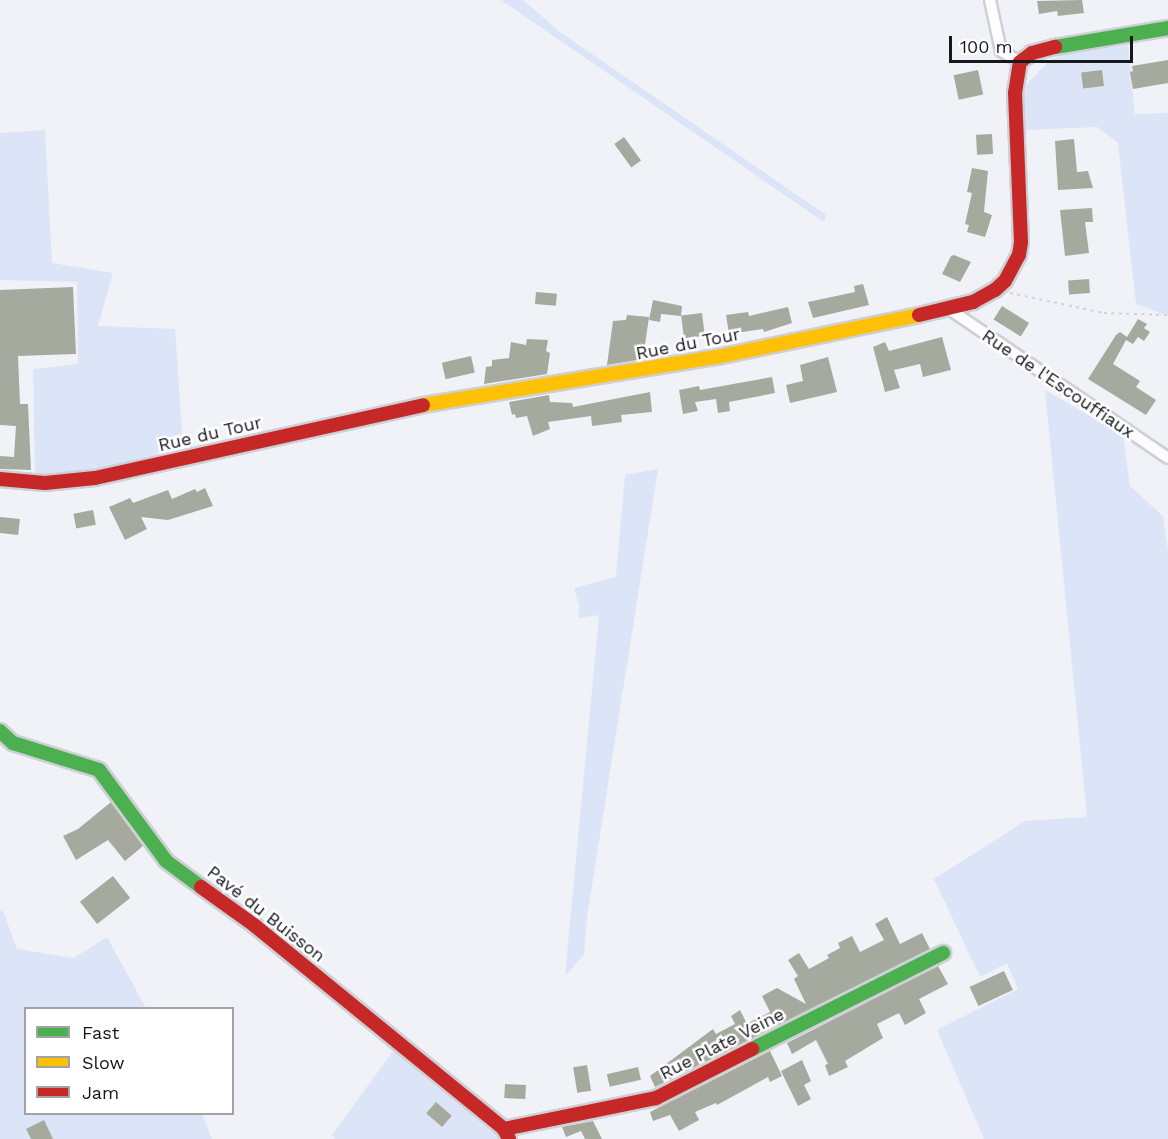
<!DOCTYPE html>
<html>
<head>
<meta charset="utf-8">
<style>
	body { margin:0 }
	#map { position:relative; width:1168px; height:1139px; overflow:hidden; background:#f0f2f8; font-family:"Work Sans",sans-serif }
	div>[style] { position:absolute }
	.green>* { inset:0; background:#dce4f8 }
	.building>* { inset:0; background:#a6aa9e; transform-origin:0 0 }
	.path>* { height:2px; margin-top:-1px; transform-origin:0; background:repeating-linear-gradient(90deg,#d1d2d3 0 3px,transparent 0 7.5px) }
	.roads { filter:drop-shadow(2px 0 #cdd0d5) drop-shadow(-2px 0 #cdd0d5) drop-shadow(0 2px #cdd0d5) drop-shadow(0 -2px #cdd0d5) }
	.street>* { height:10px; margin:-5px; padding:0 5px; transform-origin:5px; border-radius:5px; background:#fdfdfe }
	.fast>* { height:14px; margin:-7px; padding:0 7px; transform-origin:7px; border-radius:7px; background:#4caf50 }
	.slow>* { height:14px; margin:-7px; padding:0 7px; transform-origin:7px; border-radius:7px; background:#ffc107 }
	.jam>* { height:14px; margin:-7px; padding:0 7px; transform-origin:7px; border-radius:7px; background:#c62828 }
	span { translate:-50% -50%; white-space:nowrap; text-align:center; line-height:1.15; -webkit-text-stroke:5px #fff; paint-order:stroke }
	.street-label { font-size:18px; color:#16181d }
	.legend { position:absolute; left:24px; top:1007px; width:210px; height:108px; box-sizing:border-box; background:#fff; border:2px solid #a2a3a5; margin:0; padding:8px 10px; list-style:none; font-size:18px; color:#16181d }
	.legend li { display:flex; align-items:center; gap:12px; height:30px }
	.legend b { width:30px; border:2px solid #a2a3a5 }
	.scale { position:absolute; left:949px; top:36px; width:184px; height:27px; box-sizing:border-box; border:3px solid #16181d; border-top:0; padding-left:8px; font-size:18px; line-height:21px; white-space:nowrap; color:#16181d; -webkit-text-stroke:4px #fff; paint-order:stroke }
</style>
</head>
<body>
<div id="map">
	<div class="green">
		<div style="clip-path:polygon(501px 0,523px 0,560px 32px,826px 215px,824px 222px)"></div>
		<div style="clip-path:polygon(1128px 45px,1135px 114px,1168px 113px,1168px 316px,1136px 304px,1118px 143px,1097px 127px,1026px 130px,1024px 97px,1027px 84px,1050px 60px,1061px 55px)"></div>
		<div style="clip-path:polygon(45px 130px,52px 263px,113px 273px,98px 326px,175px 329px,183px 447px,72px 476px,35px 477px,33px 369px,78px 364px,77px 282px,0 280px,0 133px)"></div>
		<div style="clip-path:polygon(1045px 390px,1123px 435px,1130px 486px,1163px 516px,1168px 551px,1168px 1139px,984px 1139px,937px 1030px,1018px 989px,1007px 963px,980px 977px,934px 879px,1025px 821px,1087px 817px)"></div>
		<div style="clip-path:polygon(658px 469px,587px 917px,584px 955px,565px 976px,599px 615px,578px 618px,579px 606px,574px 588px,616px 577px,625px 475px)"></div>
		<div style="clip-path:polygon(0 911px,3px 911px,17px 949px,74px 958px,107px 937px,146px 1008px,26px 1008px,26px 1114px,202px 1114px,212px 1139px,0 1139px)"></div>
		<div style="clip-path:polygon(393px 1051px,500px 1139px,336px 1139px,332px 1135px)"></div>
	</div>
	<div class="building">
		<div style="clip-path:polygon(1082px 0,1084px 13px,1058px 16px,1057px 11px,1039px 14px,1037px 1px)"></div>
		<div style="clip-path:polygon(1168px 60px,1168px 83px,1133px 89px,1130px 72px,1133px 71px,1132px 66px)"></div>
		<div style="left:978px;top:70px;width:25px;height:25px;rotate:78deg"></div>
		<div style="left:1102px;top:70px;width:16px;height:21px;rotate:83deg"></div>
		<div style="left:992px;top:134px;width:20px;height:16px;rotate:87deg"></div>
		<div style="left:624px;top:137px;width:29px;height:12px;rotate:54deg"></div>
		<div style="clip-path:polygon(1074px 139px,1077px 172px,1088px 171px,1093px 188px,1058px 190px,1055px 141px)"></div>
		<div style="clip-path:polygon(972px 168px,988px 171px,984px 212px,992px 215px,985px 237px,967px 232px,969px 225px,965px 224px,972px 193px,967px 192px)"></div>
		<div style="clip-path:polygon(1092px 208px,1093px 222px,1085px 222px,1089px 253px,1065px 256px,1060px 210px)"></div>
		<div style="clip-path:polygon(954px 255px,971px 262px,960px 282px,942px 274px,951px 256px)"></div>
		<div style="left:1089px;top:279px;width:14px;height:21px;rotate:86deg"></div>
		<div style="clip-path:polygon(863px 284px,869px 305px,813px 318px,808px 302px,855px 292px,854px 286px)"></div>
		<div style="clip-path:polygon(73px 287px,76px 354px,18px 356px,20px 404px,28px 404px,31px 470px,0 469px,0 456px,14px 457px,16px 426px,0 425px,0 290px)"></div>
		<div style="left:536px;top:292px;width:21px;height:12px;rotate:5deg"></div>
		<div style="clip-path:polygon(653px 300px,682px 306px,681px 316px,661px 314px,660px 322px,649px 320px)"></div>
		<div style="left:1002px;top:306px;width:32px;height:16px;rotate:32deg"></div>
		<div style="clip-path:polygon(788px 307px,792px 323px,764px 332px,763px 329px,729px 334px,726px 315px,748px 312px,749px 316px)"></div>
		<div style="left:702px;top:313px;width:23px;height:21px;rotate:83deg"></div>
		<div style="clip-path:polygon(627px 315px,649px 317px,643px 359px,607px 365px,613px 321px,626px 320px)"></div>
		<div style="clip-path:polygon(1138px 319px,1147px 324px,1144px 328px,1150px 332px,1144px 341px,1138px 337px,1133px 344px,1126px 340px,1113px 364px,1140px 381px,1136px 387px,1156px 400px,1146px 415px,1088px 379px,1116px 335px,1120px 332px,1127px 337px)"></div>
		<div style="clip-path:polygon(942px 337px,951px 370px,923px 377px,920px 364px,894px 370px,900px 388px,885px 392px,873px 347px,885px 342px,889px 351px)"></div>
		<div style="clip-path:polygon(527px 339px,548px 340px,546px 351px,550px 353px,547px 374px,484px 384px,486px 367px,492px 366px,492px 360px,509px 358px,511px 342px,526px 345px)"></div>
		<div style="left:471px;top:356px;width:17px;height:30px;rotate:77deg"></div>
		<div style="clip-path:polygon(828px 357px,837px 392px,790px 403px,786px 385px,803px 381px,800px 365px)"></div>
		<div style="clip-path:polygon(772px 377px,775px 393px,729px 402px,730px 411px,718px 413px,716px 399px,695px 402px,698px 411px,683px 414px,679px 390px,699px 386px,700px 390px)"></div>
		<div style="clip-path:polygon(650px 392px,652px 412px,621px 415px,622px 422px,592px 426px,591px 416px,548px 422px,550px 429px,533px 436px,527px 416px,516px 418px,515px 414px,512px 415px,509px 402px,549px 395px,550px 402px,572px 403px,573px 407px)"></div>
		<div style="clip-path:polygon(205px 488px,213px 506px,168px 520px,141px 517px,147px 529px,125px 540px,109px 507px,130px 498px,133px 503px,168px 490px,172px 499px,195px 489px,197px 492px)"></div>
		<div style="left:93px;top:510px;width:15px;height:20px;rotate:79deg"></div>
		<div style="left:0;top:517px;width:20px;height:16px;rotate:6deg"></div>
		<div style="clip-path:polygon(111px 802px,143px 846px,125px 861px,108px 840px,76px 860px,63px 836px,78px 829px)"></div>
		<div style="left:113px;top:876px;width:28px;height:42px;rotate:52deg"></div>
		<div style="clip-path:polygon(887px 917px,900px 944px,922px 933px,930px 949px,655px 1087px,650px 1076px,713px 1029px,716px 1034px,735px 1024px,731px 1016px,740px 1010px,746px 1022px,750px 1022px,770px 1012px,762px 996px,777px 988px,806px 1004px,794px 979px,798px 976px,788px 960px,799px 953px,809px 969px,829px 958px,827px 955px,840px 948px,838px 943px,852px 936px,860px 952px,884px 940px,875px 924px)"></div>
		<div style="clip-path:polygon(938px 966px,948px 984px,919px 999px,926px 1013px,905px 1025px,899px 1013px,877px 1024px,883px 1038px,845px 1061px,848px 1067px,829px 1076px,825px 1065px,828px 1064px,816px 1040px,792px 1054px,787px 1043px)"></div>
		<div style="left:1004px;top:971px;width:21px;height:38px;rotate:65deg"></div>
		<div style="clip-path:polygon(770px 1051px,782px 1076px,770px 1082px,768px 1077px,717px 1105px,716px 1103px,695px 1112px,699px 1120px,679px 1131px,670px 1115px,653px 1121px,650px 1112px)"></div>
		<div style="clip-path:polygon(802px 1060px,811px 1081px,804px 1085px,811px 1099px,798px 1106px,781px 1071px)"></div>
		<div style="left:587px;top:1065px;width:26px;height:14px;rotate:81deg"></div>
		<div style="left:638px;top:1067px;width:13px;height:32px;rotate:77deg"></div>
		<div style="left:505px;top:1084px;width:21px;height:14px;rotate:3deg"></div>
		<div style="left:436px;top:1102px;width:21px;height:15px;rotate:41deg"></div>
		<div style="clip-path:polygon(44px 1120px,53px 1139px,31px 1139px,26px 1129px)"></div>
		<div style="clip-path:polygon(593px 1121px,602px 1139px,585px 1139px,581px 1131px,566px 1137px,562px 1127px)"></div>
	</div>
	<div class="path">
		<div style="left:1010px;top:293px;width:96px;rotate:12deg"></div>
		<div style="left:1104px;top:313px;width:64px;rotate:1.8deg"></div>
	</div>
	<div class="roads">
		<div class="street">
			<div style="left:990px;top:0;width:52px;rotate:77.8deg"></div>
			<div style="left:1001px;top:51px;width:22px;rotate:30deg"></div>
			<div style="left:949px;top:309px;width:265px;rotate:34.2deg"></div>
		</div>
		<div class="fast">
			<div style="left:1055px;top:47px;width:115px;rotate:-9.5deg"></div>
			<div style="left:0;top:731px;width:18px;rotate:43deg"></div>
			<div style="left:13px;top:743px;width:90px;rotate:17.4deg"></div>
			<div style="left:99px;top:770px;width:113px;rotate:53.6deg"></div>
			<div style="left:166px;top:861px;width:44px;rotate:36.6deg"></div>
			<div style="left:752px;top:1049px;width:214px;rotate:-26.7deg"></div>
		</div>
		<div class="slow">
			<div style="left:423px;top:405px;width:298px;rotate:-9.3deg"></div>
			<div style="left:717px;top:357px;width:206px;rotate:-11.7deg"></div>
		</div>
		<div class="jam">
			<div style="left:919px;top:315px;width:56px;rotate:-13.5deg"></div>
			<div style="left:973px;top:302px;width:25px;rotate:-29deg"></div>
			<div style="left:995px;top:290px;width:13px;rotate:-42deg"></div>
			<div style="left:1005px;top:281px;width:30px;rotate:-62deg"></div>
			<div style="left:1019px;top:255px;width:13px;rotate:-81deg"></div>
			<div style="left:1021px;top:242px;width:149px;rotate:-92.3deg"></div>
			<div style="left:1015px;top:93px;width:31px;rotate:-81deg"></div>
			<div style="left:1020px;top:62px;width:15px;rotate:-37deg"></div>
			<div style="left:1032px;top:53px;width:24px;rotate:-15deg"></div>
			<div style="left:0;top:479px;width:45px;rotate:5.1deg"></div>
			<div style="left:45px;top:483px;width:50px;rotate:-5.7deg"></div>
			<div style="left:95px;top:478px;width:336px;rotate:-12.5deg"></div>
			<div style="left:201px;top:887px;width:65px;rotate:35.6deg"></div>
			<div style="left:254px;top:925px;width:323px;rotate:39.2deg"></div>
			<div style="left:504px;top:1129px;width:11px;rotate:63deg"></div>
			<div style="left:504px;top:1129px;width:155px;rotate:-11.5deg"></div>
			<div style="left:656px;top:1098px;width:108px;rotate:-27deg"></div>
		</div>
	</div>
	<div class="street-label">
		<span style="left:688px;top:344px;rotate:-11deg">Rue du Tour</span>
		<span style="left:1058px;top:384px;rotate:34deg">Rue de l'Escouffiaux</span>
		<span style="left:210px;top:434px;rotate:-13deg">Rue du Tour</span>
		<span style="left:266px;top:914px;rotate:38deg">Pavé du Buisson</span>
		<span style="left:722px;top:1044px;rotate:-27deg">Rue Plate Veine</span>
	</div>
	<ul class="legend">
	<li><b style="height:8px;background:#4caf50"></b>Fast</li>
	<li><b style="height:8px;background:#ffc107"></b>Slow</li>
	<li><b style="height:8px;background:#c62828"></b>Jam</li>
	</ul>
	<div class="scale">100 m</div>
</div>
</body>
</html>
